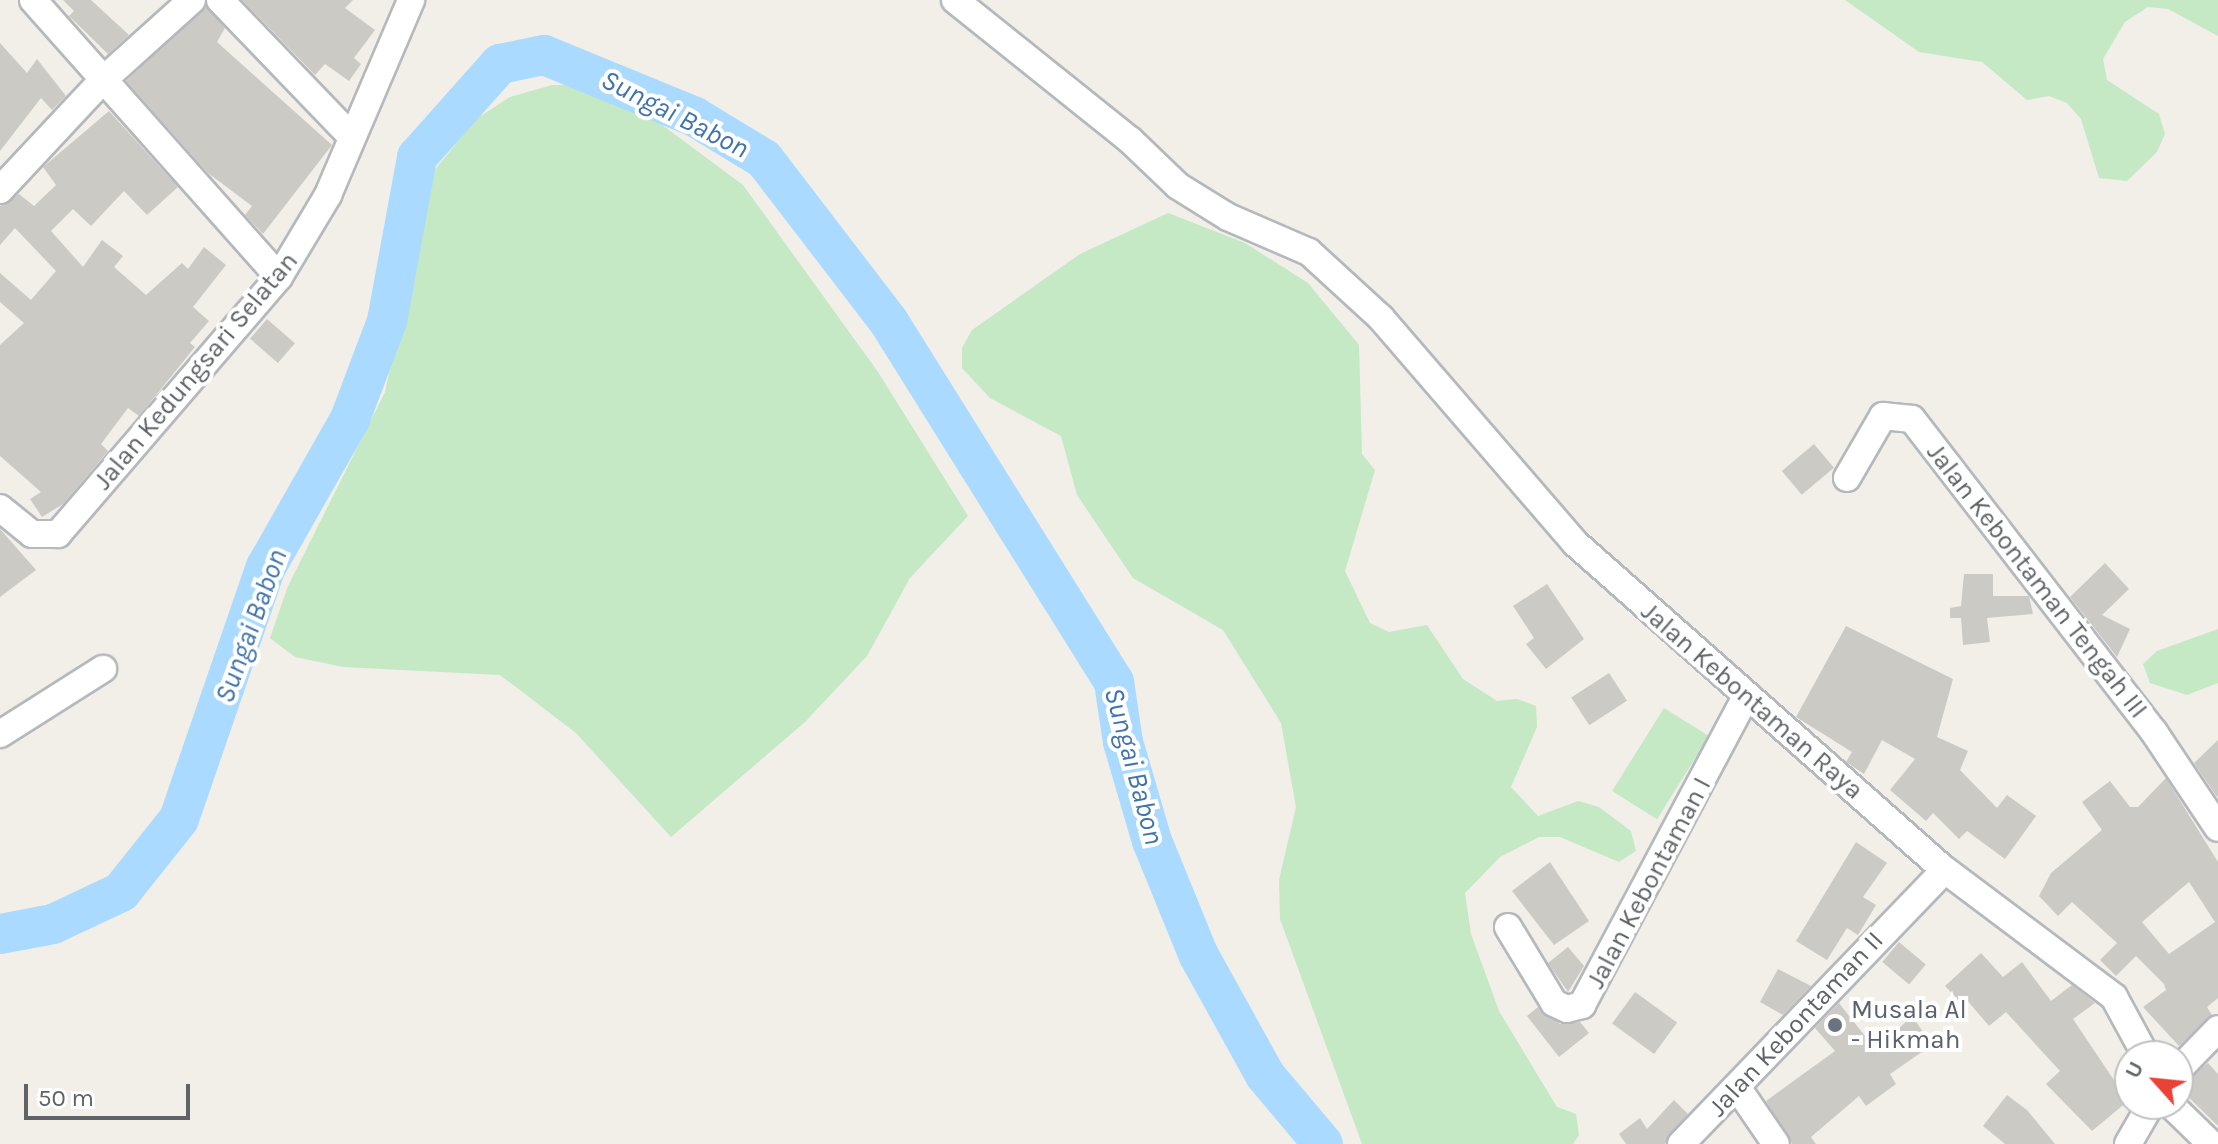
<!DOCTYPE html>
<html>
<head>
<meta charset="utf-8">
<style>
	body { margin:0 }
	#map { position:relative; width:2218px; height:1144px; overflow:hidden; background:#f1efe8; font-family:Karla,sans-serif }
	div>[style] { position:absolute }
	.green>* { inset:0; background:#c5e8c5; transform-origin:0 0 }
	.river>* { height:40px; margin:-20px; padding:0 20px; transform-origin:20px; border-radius:20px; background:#aadaff }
	.building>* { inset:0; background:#cccac5; transform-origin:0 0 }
	.roads { filter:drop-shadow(2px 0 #b5b8bc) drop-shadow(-2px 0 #b5b8bc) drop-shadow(0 2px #b5b8bc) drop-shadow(0 -2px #b5b8bc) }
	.minor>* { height:26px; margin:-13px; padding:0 13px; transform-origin:13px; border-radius:13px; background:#fff }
	.dots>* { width:22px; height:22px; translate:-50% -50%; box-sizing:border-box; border:4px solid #fff; border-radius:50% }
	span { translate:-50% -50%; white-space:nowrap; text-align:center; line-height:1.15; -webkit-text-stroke:8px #fff; paint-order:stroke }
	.street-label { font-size:26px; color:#5f6368 }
	.worship-label { font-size:26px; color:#5b616d }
	.left { translate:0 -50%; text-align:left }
	.water-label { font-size:28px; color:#4174aa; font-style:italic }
	.north { position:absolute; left:2114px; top:1040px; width:80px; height:80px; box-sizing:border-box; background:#fff; border:2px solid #bfc1c3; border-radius:50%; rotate:297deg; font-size:22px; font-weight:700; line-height:32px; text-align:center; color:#5f6368 }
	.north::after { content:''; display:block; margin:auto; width:28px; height:36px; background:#ea4335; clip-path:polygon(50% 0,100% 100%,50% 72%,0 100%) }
	.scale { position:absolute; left:24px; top:1084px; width:166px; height:36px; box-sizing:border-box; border:4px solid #5f6368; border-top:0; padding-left:10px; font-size:24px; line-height:28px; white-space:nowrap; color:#5f6368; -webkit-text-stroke:6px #fff; paint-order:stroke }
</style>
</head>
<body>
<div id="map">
	<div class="green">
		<div style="clip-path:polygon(1845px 0,2218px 0,2218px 36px,2168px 9px,2148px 7px,2125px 22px,2103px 59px,2107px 80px,2159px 114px,2165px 134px,2157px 152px,2127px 181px,2099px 178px,2081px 119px,2067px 103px,2049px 96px,2027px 100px,1982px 62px,1919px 52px)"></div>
		<div style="clip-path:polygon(552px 85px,572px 85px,650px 116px,743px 185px,878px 372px,968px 516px,910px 578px,867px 656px,805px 722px,671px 837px,576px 733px,500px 675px,343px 667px,295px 657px,270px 638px,288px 586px,385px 392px,433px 172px,476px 119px,510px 97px)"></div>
		<div style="clip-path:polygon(1168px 213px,1245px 243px,1308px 283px,1359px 345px,1362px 454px,1375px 470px,1345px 571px,1370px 623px,1389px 632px,1427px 625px,1463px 679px,1497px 701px,1517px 699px,1536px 706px,1537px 727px,1511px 787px,1538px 816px,1578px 801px,1599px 807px,1631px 831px,1636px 851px,1619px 862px,1560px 837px,1539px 837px,1500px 857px,1465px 893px,1471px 934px,1499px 1011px,1557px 1107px,1576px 1114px,1579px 1135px,1573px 1144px,1362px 1144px,1280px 919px,1279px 880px,1296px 807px,1281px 723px,1223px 630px,1133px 578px,1077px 495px,1061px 436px,990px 398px,962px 368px,962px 348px,972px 330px,1080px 254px)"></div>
		<div style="clip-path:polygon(2218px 629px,2218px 683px,2187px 695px,2150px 683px,2143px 664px,2157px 651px)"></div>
		<div style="left:1664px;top:708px;width:53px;height:98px;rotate:32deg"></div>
	</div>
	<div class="river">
		<div style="left:0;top:934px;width:54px;rotate:-10.7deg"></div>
		<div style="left:53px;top:924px;width:75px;rotate:-25.2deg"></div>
		<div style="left:121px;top:892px;width:93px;rotate:-51.5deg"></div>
		<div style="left:179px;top:819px;width:267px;rotate:-71deg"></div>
		<div style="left:266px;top:567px;width:170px;rotate:-60.4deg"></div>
		<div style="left:350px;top:419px;width:105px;rotate:-69.3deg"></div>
		<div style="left:387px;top:321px;width:167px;rotate:-79.6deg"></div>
		<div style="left:417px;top:157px;width:125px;rotate:-48.3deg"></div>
		<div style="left:500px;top:64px;width:45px;rotate:-11.6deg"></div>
		<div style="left:544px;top:55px;width:163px;rotate:22.3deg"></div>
		<div style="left:695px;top:117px;width:81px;rotate:31.3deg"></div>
		<div style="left:764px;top:159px;width:205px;rotate:52.5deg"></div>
		<div style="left:889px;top:322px;width:425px;rotate:58deg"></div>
		<div style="left:1114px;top:682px;width:61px;rotate:81.5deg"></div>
		<div style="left:1123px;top:742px;width:103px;rotate:73.7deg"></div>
		<div style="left:1152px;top:841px;width:122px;rotate:67.8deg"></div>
		<div style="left:1198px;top:954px;width:138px;rotate:61deg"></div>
		<div style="left:1265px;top:1075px;width:90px;rotate:50deg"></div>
	</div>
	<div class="building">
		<div style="clip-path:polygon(63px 0,91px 0,129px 35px,108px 54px,69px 16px,74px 11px)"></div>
		<div style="clip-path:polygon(242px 0,353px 0,345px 8px,375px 30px,354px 58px,361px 64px,349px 81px,325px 64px,315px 75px)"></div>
		<div style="clip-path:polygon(206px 7px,225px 28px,217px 42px,332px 145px,263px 234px,245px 215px,252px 206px,208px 173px,126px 81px)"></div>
		<div style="clip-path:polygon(0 43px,27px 73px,37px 59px,66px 96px,52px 110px,41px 98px,0 151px)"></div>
		<div style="clip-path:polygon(109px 111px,178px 187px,147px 215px,124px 191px,91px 226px,73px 209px,51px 231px,83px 267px,102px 240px,123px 256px,114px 267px,146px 295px,182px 263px,188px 269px,204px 247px,226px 265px,193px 307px,209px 321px,190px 343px,195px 347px,139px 416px,128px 408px,101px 444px,108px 451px,63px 504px,42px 517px,30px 499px,41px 492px,0 456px,0 345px,24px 323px,0 302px,0 273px,31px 300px,56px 271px,15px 228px,0 245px,0 206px,19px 194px,34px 206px,56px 185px,43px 167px)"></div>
		<div style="left:267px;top:319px;width:37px;height:26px;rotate:41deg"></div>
		<div style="left:1814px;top:444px;width:31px;height:42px;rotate:50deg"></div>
		<div style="clip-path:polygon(0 529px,36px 570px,0 597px)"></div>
		<div style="clip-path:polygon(2105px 563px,2129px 589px,2102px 615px,2130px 629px,2117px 657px,2070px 597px)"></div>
		<div style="clip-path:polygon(1964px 574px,1993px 574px,1993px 596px,2029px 596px,2033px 614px,1987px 618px,1990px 642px,1963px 645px,1961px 618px,1950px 618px,1950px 608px,1961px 606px)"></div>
		<div style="clip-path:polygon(1547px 584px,1584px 639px,1546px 669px,1526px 644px,1534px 638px,1513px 606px)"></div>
		<div style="clip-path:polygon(1846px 626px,1953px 679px,1937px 737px,1968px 751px,1960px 770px,1997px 808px,2007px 795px,2036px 816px,2005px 859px,1967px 831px,1959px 839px,1933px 813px,1926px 821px,1890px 790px,1915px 759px,1882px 740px,1864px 774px,1846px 762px,1852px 752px,1796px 717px)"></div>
		<div style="left:1609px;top:673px;width:33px;height:45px;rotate:57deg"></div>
		<div style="clip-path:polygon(2218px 740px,2218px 796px,2217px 797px,2194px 763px)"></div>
		<div style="clip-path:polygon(evenodd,2166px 778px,2218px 862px,2218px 998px,2207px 1007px,2212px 1015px,2179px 1046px,2143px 1007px,2166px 990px,2164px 984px,2136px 956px,2116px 976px,2100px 960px,2117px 943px,2072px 902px,2058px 916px,2039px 896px,2051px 873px,2102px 830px,2082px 802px,2110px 781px,2130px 807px,2138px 807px,2166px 778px,2189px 882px,2215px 922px,2169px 954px,2142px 922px,2189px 882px)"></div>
		<div style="clip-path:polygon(1856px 842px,1887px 863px,1863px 897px,1876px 905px,1858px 935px,1847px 928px,1827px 960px,1796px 941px)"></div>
		<div style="clip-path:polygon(1550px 862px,1589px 921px,1554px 945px,1512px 891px)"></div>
		<div style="left:1899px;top:942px;width:35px;height:26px;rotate:40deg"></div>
		<div style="clip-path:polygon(1568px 947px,1584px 966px,1568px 992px,1548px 963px)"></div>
		<div style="clip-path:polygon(1981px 953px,2003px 977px,2022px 962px,2051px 1001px,2072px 985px,2095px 1003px,2073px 1019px,2128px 1101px,2092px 1131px,2046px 1084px,2060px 1071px,2006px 1012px,1989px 1026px,1966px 999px,1961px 1003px,1945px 986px)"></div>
		<div style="clip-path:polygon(1778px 969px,1811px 986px,1783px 1015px,1760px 1002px)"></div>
		<div style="left:1635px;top:992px;width:52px;height:39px;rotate:36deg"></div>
		<div style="clip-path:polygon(1839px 1003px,1876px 1050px,1912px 1016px,1932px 1045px,1890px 1074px,1896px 1084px,1866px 1106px,1859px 1096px,1811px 1137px,1816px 1144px,1792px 1144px,1766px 1101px,1835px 1051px,1815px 1028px)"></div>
		<div style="clip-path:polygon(1538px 1007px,1560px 1024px,1580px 1022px,1589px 1033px,1559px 1057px,1527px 1016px)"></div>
		<div style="clip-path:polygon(2208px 1063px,2218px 1074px,2218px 1126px,2178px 1087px)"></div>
		<div style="clip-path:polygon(2007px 1095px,2027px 1110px,2055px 1144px,2005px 1144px,1983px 1126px)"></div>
		<div style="clip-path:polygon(1674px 1100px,1688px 1114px,1665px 1144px,1626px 1144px,1619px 1134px,1640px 1118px,1647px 1129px)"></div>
	</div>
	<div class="roads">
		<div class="minor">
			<div style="left:33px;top:0;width:370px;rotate:48.4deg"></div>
			<div style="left:220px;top:0;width:189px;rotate:46.1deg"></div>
			<div style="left:955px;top:0;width:224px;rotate:38.7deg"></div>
			<div style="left:1130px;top:140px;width:66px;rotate:43.8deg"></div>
			<div style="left:1178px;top:186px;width:59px;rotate:31.8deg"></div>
			<div style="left:1228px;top:217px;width:88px;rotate:23.4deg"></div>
			<div style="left:1309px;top:252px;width:98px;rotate:42.5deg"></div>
			<div style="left:1381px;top:318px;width:297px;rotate:49.2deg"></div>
			<div style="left:1575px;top:543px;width:494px;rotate:41.5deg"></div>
			<div style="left:1945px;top:870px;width:211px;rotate:36.9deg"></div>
			<div style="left:2114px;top:997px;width:67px;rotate:61.5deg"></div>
			<div style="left:0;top:190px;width:149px;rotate:-46.9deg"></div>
			<div style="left:102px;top:81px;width:121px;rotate:-42deg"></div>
			<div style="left:1847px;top:478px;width:72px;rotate:-59.9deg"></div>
			<div style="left:1883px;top:416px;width:29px;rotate:6deg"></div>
			<div style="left:1912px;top:419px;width:396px;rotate:52.3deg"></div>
			<div style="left:2154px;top:732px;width:115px;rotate:56.3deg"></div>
			<div style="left:0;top:508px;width:41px;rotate:39.1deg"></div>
			<div style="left:32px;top:534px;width:26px"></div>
			<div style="left:58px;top:534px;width:339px;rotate:-49.3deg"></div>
			<div style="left:279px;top:277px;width:96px;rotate:-59.1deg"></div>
			<div style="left:328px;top:195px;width:212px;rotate:-66.9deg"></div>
			<div style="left:0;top:734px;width:122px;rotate:-32.3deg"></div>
			<div style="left:1508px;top:927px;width:89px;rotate:58.8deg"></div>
			<div style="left:1554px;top:1003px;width:14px;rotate:25deg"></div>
			<div style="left:1567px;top:1009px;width:16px;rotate:-15deg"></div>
			<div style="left:1582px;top:1005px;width:350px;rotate:-62deg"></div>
			<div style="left:2178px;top:1070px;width:57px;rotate:-45.7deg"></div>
			<div style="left:1739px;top:1090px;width:65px;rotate:55.6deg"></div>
			<div style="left:2170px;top:1104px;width:57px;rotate:44.3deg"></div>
			<div style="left:1681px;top:1144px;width:380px;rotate:-46.1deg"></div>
			<div style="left:2128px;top:1144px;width:46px;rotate:-60.1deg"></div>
		</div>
	</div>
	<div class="dots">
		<div style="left:1835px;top:1025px;background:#6b7280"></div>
	</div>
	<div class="street-label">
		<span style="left:196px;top:371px;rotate:-50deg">Jalan Kedungsari Selatan</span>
		<span style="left:2037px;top:581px;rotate:52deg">Jalan Kebontaman Tengah III</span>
		<span style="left:1752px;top:701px;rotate:41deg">Jalan Kebontaman Raya</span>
		<span style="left:1649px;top:883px;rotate:-62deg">Jalan Kebontaman I</span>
		<span style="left:1796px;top:1024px;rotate:-47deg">Jalan Kebontaman II</span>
	</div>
	<div class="worship-label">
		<span class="left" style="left:1851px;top:1025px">Musala Al<br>- Hikmah</span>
	</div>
	<div class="water-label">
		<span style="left:675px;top:114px;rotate:27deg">Sungai Babon</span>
		<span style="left:251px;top:626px;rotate:-70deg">Sungai Babon</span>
		<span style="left:1134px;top:766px;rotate:75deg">Sungai Babon</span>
	</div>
	<div class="north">U</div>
	<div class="scale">50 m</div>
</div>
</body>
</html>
